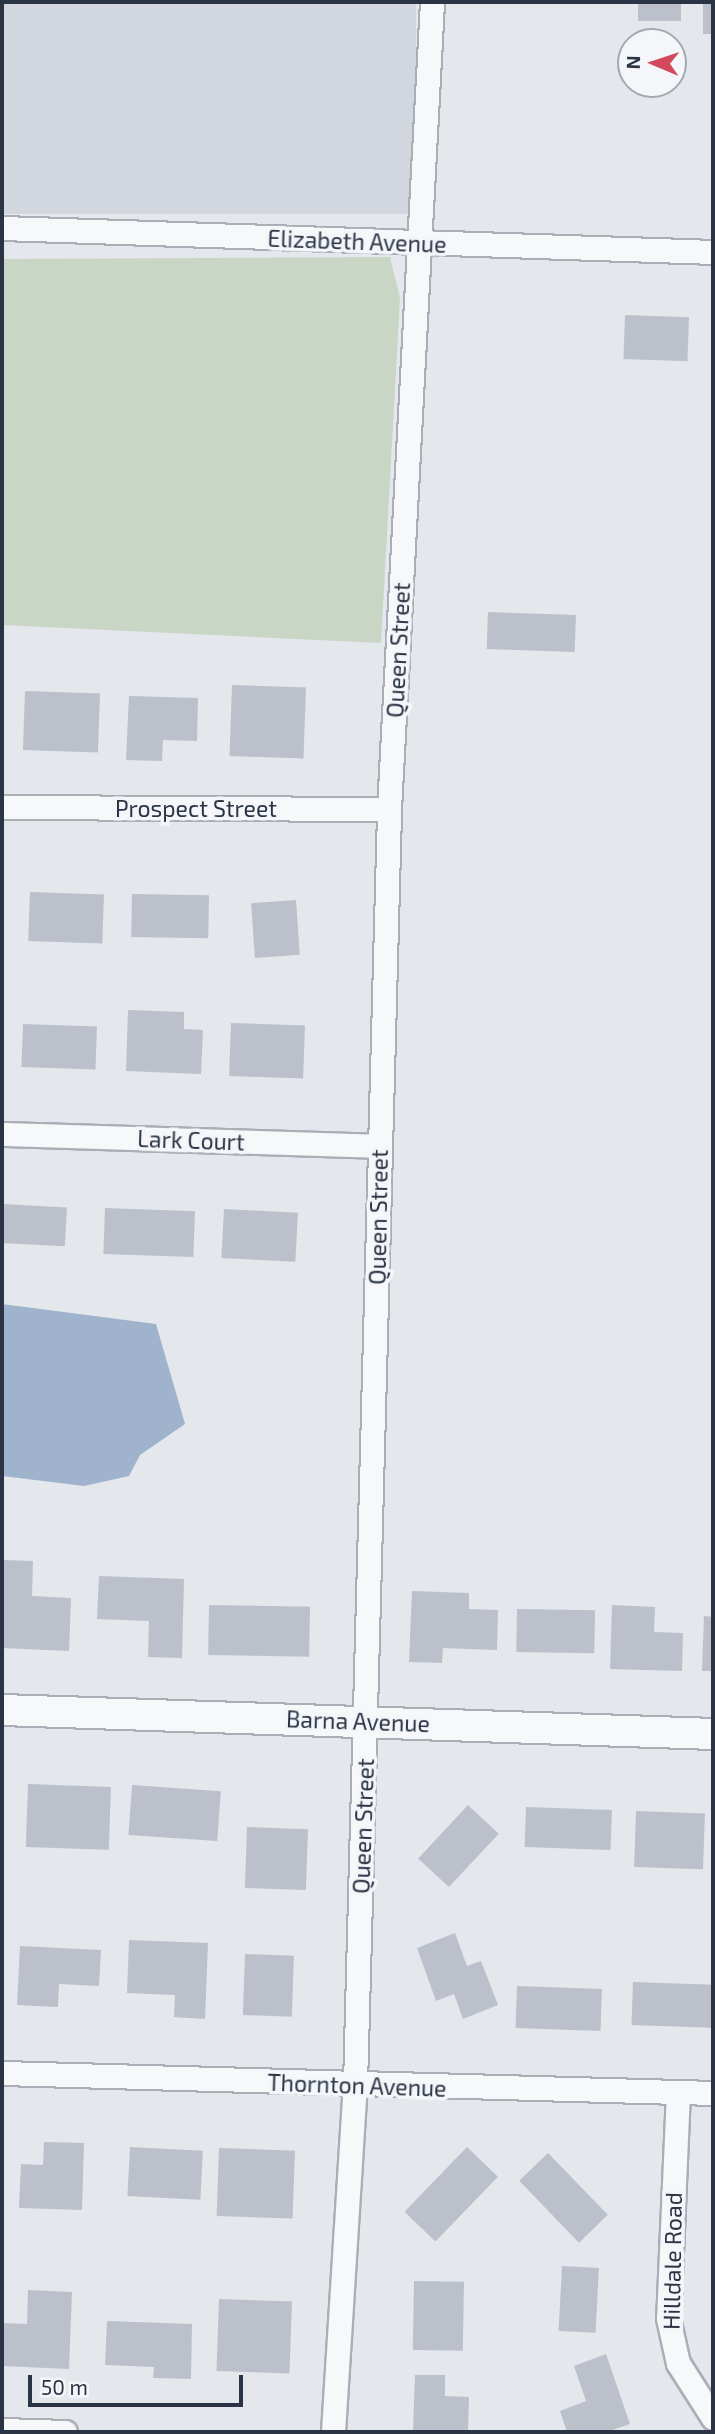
<!DOCTYPE html>
<html>
<head>
<meta charset="utf-8">
<style>
	body { margin:0 }
	#map { position:relative; width:715px; height:2434px; overflow:hidden; background:#e4e7ec; font-family:"Exo 2",sans-serif }
	div>[style] { position:absolute }
	.built>* { inset:0; background:#d2d6de; transform-origin:0 0 }
	.green>* { inset:0; background:#c9d6c5 }
	.water>* { inset:0; background:#9fb4cc }
	.building>* { inset:0; background:#bbc0ca; transform-origin:0 0 }
	.roads { filter:drop-shadow(2px 0 #a9aeb7) drop-shadow(-2px 0 #a9aeb7) drop-shadow(0 2px #a9aeb7) drop-shadow(0 -2px #a9aeb7) }
	.minor>* { height:23px; margin:-11.5px; padding:0 11.5px; transform-origin:11.5px; border-radius:11.5px; background:#f7f8fa }
	.tertiary>* { height:30px; margin:-15px; padding:0 15px; transform-origin:15px; border-radius:15px; background:#f7f8fa }
	span { translate:-50% -50%; white-space:nowrap; text-align:center; line-height:1.15; -webkit-text-stroke:7px #f4f6f9; paint-order:stroke }
	.street-label { font-size:23px; color:#2b3445 }
	.frame { position:absolute; inset:0; border:4px solid #2b3445; pointer-events:none }
	.north { position:absolute; left:617px; top:28px; width:70px; height:70px; box-sizing:border-box; background:#f4f6f9; border:2px solid #a4a8b1; border-radius:50%; rotate:272deg; font-size:19px; font-weight:700; line-height:28px; text-align:center; color:#2b3445 }
	.north::after { content:''; display:block; margin:auto; width:24px; height:32px; background:#d1495b; clip-path:polygon(50% 0,100% 100%,50% 72%,0 100%) }
	.scale { position:absolute; left:28px; top:2375px; width:215px; height:32px; box-sizing:border-box; border:4px solid #2b3445; border-top:0; padding-left:9px; font-size:21px; line-height:24px; white-space:nowrap; color:#2b3445; -webkit-text-stroke:5px #f4f6f9; paint-order:stroke }
</style>
</head>
<body>
<div id="map">
	<div class="built">
		<div style="left:2px;top:2px;width:414px;height:212px"></div>
	</div>
	<div class="green">
		<div style="clip-path:polygon(390px 257px,400px 298px,381px 643px,2px 625px,2px 259px)"></div>
	</div>
	<div class="water">
		<div style="clip-path:polygon(2px 1304px,156px 1324px,185px 1424px,140px 1455px,129px 1476px,84px 1486px,2px 1476px)"></div>
	</div>
	<div class="building">
		<div style="left:638px;top:2px;width:43px;height:19px"></div>
		<div style="left:703px;top:2px;width:10px;height:32px"></div>
		<div style="left:625px;top:315px;width:64px;height:44px;rotate:2deg"></div>
		<div style="left:488px;top:612px;width:88px;height:37px;rotate:2deg"></div>
		<div style="left:232px;top:685px;width:74px;height:71px;rotate:2deg"></div>
		<div style="left:25px;top:691px;width:75px;height:59px;rotate:2deg"></div>
		<div style="clip-path:polygon(129px 696px,198px 698px,197px 741px,163px 740px,162px 761px,126px 760px)"></div>
		<div style="left:30px;top:892px;width:74px;height:49px;rotate:2deg"></div>
		<div style="left:132px;top:894px;width:77px;height:43px;rotate:1deg"></div>
		<div style="left:296px;top:900px;width:55px;height:45px;rotate:86deg"></div>
		<div style="clip-path:polygon(128px 1010px,184px 1012px,184px 1029px,203px 1030px,201px 1074px,126px 1071px)"></div>
		<div style="left:231px;top:1023px;width:74px;height:53px;rotate:2deg"></div>
		<div style="left:23px;top:1024px;width:74px;height:43px;rotate:2deg"></div>
		<div style="left:2px;top:1204px;width:65px;height:39px;rotate:3deg"></div>
		<div style="left:105px;top:1208px;width:90px;height:46px;rotate:2deg"></div>
		<div style="left:224px;top:1209px;width:74px;height:49px;rotate:3deg"></div>
		<div style="clip-path:polygon(2px 1560px,33px 1561px,32px 1596px,71px 1598px,69px 1651px,2px 1648px)"></div>
		<div style="clip-path:polygon(99px 1576px,184px 1579px,182px 1658px,148px 1657px,149px 1621px,97px 1619px)"></div>
		<div style="clip-path:polygon(412px 1591px,469px 1593px,469px 1609px,498px 1610px,497px 1650px,443px 1648px,442px 1663px,409px 1662px)"></div>
		<div style="left:209px;top:1605px;width:101px;height:50px;rotate:1deg"></div>
		<div style="clip-path:polygon(612px 1605px,655px 1607px,654px 1632px,683px 1633px,682px 1671px,610px 1669px)"></div>
		<div style="left:517px;top:1609px;width:78px;height:43px;rotate:1deg"></div>
		<div style="clip-path:polygon(704px 1616px,713px 1617px,713px 1671px,702px 1671px)"></div>
		<div style="left:28px;top:1784px;width:83px;height:63px;rotate:2deg"></div>
		<div style="left:132px;top:1785px;width:89px;height:50px;rotate:4deg"></div>
		<div style="left:468px;top:1805px;width:42px;height:73px;rotate:43deg"></div>
		<div style="left:526px;top:1807px;width:86px;height:40px;rotate:2deg"></div>
		<div style="left:636px;top:1811px;width:69px;height:56px;rotate:2deg"></div>
		<div style="left:247px;top:1827px;width:61px;height:61px;rotate:2deg"></div>
		<div style="clip-path:polygon(455px 1933px,467px 1966px,481px 1961px,498px 2005px,463px 2019px,454px 1994px,436px 2001px,417px 1948px)"></div>
		<div style="clip-path:polygon(129px 1940px,208px 1943px,205px 2019px,174px 2017px,175px 1995px,127px 1993px)"></div>
		<div style="clip-path:polygon(20px 1946px,101px 1950px,99px 1986px,59px 1984px,58px 2007px,17px 2005px)"></div>
		<div style="left:245px;top:1954px;width:49px;height:61px;rotate:2deg"></div>
		<div style="left:633px;top:1982px;width:80px;height:43px;rotate:2deg"></div>
		<div style="left:517px;top:1986px;width:85px;height:42px;rotate:2deg"></div>
		<div style="clip-path:polygon(44px 2142px,84px 2143px,82px 2210px,19px 2208px,21px 2164px,43px 2165px)"></div>
		<div style="left:130px;top:2147px;width:73px;height:49px;rotate:3deg"></div>
		<div style="left:467px;top:2147px;width:43px;height:90px;rotate:44deg"></div>
		<div style="left:219px;top:2148px;width:76px;height:68px;rotate:2deg"></div>
		<div style="left:548px;top:2153px;width:86px;height:40px;rotate:46deg"></div>
		<div style="left:562px;top:2266px;width:37px;height:65px;rotate:3deg"></div>
		<div style="left:414px;top:2281px;width:50px;height:69px;rotate:1deg"></div>
		<div style="clip-path:polygon(28px 2290px,72px 2292px,69px 2369px,2px 2366px,2px 2323px,27px 2324px)"></div>
		<div style="left:219px;top:2299px;width:73px;height:72px;rotate:2deg"></div>
		<div style="clip-path:polygon(107px 2321px,192px 2324px,191px 2379px,153px 2378px,154px 2367px,105px 2365px)"></div>
		<div style="clip-path:polygon(606px 2354px,630px 2424px,606px 2432px,567px 2432px,560px 2411px,586px 2401px,574px 2366px)"></div>
		<div style="clip-path:polygon(415px 2375px,445px 2375px,445px 2396px,469px 2397px,468px 2432px,413px 2432px)"></div>
	</div>
	<div class="roads">
		<div class="minor">
			<div style="left:2px;top:228px;width:711px;rotate:1.93deg"></div>
			<div style="left:2px;top:807px;width:387px;rotate:0.3deg"></div>
			<div style="left:2px;top:1134px;width:378px;rotate:1.8deg"></div>
			<div style="left:2px;top:2073px;width:711px;rotate:1.61deg"></div>
			<div style="left:678px;top:2092px;width:226px;rotate:92.5deg"></div>
			<div style="left:668px;top:2318px;width:46px;rotate:77.5deg"></div>
			<div style="left:678px;top:2363px;width:65px;rotate:57.5deg"></div>
			<div style="left:2px;top:2430px;width:63px;rotate:1.8deg"></div>
			<div style="left:333px;top:2432px;width:348px;rotate:-86.4deg"></div>
			<div style="left:355px;top:2085px;width:1276px;rotate:-88.47deg"></div>
			<div style="left:389px;top:809px;width:808px;rotate:-86.95deg"></div>
		</div>
		<div class="tertiary">
			<div style="left:2px;top:1710px;width:711px;rotate:1.93deg"></div>
		</div>
	</div>
	<div class="street-label">
		<span style="left:357px;top:241px;rotate:2deg">Elizabeth Avenue</span>
		<span style="left:398px;top:650px;rotate:-87deg">Queen Street</span>
		<span style="left:196px;top:808px">Prospect Street</span>
		<span style="left:191px;top:1140px;rotate:2deg">Lark Court</span>
		<span style="left:378px;top:1217px;rotate:-89deg">Queen Street</span>
		<span style="left:358px;top:1721px;rotate:2deg">Barna Avenue</span>
		<span style="left:363px;top:1826px;rotate:-88deg">Queen Street</span>
		<span style="left:357px;top:2085px;rotate:2deg">Thornton Avenue</span>
		<span style="left:672px;top:2261px;rotate:-89deg">Hilldale Road</span>
	</div>
	<div class="frame"></div>
	<div class="north">N</div>
	<div class="scale">50 m</div>
</div>
</body>
</html>
